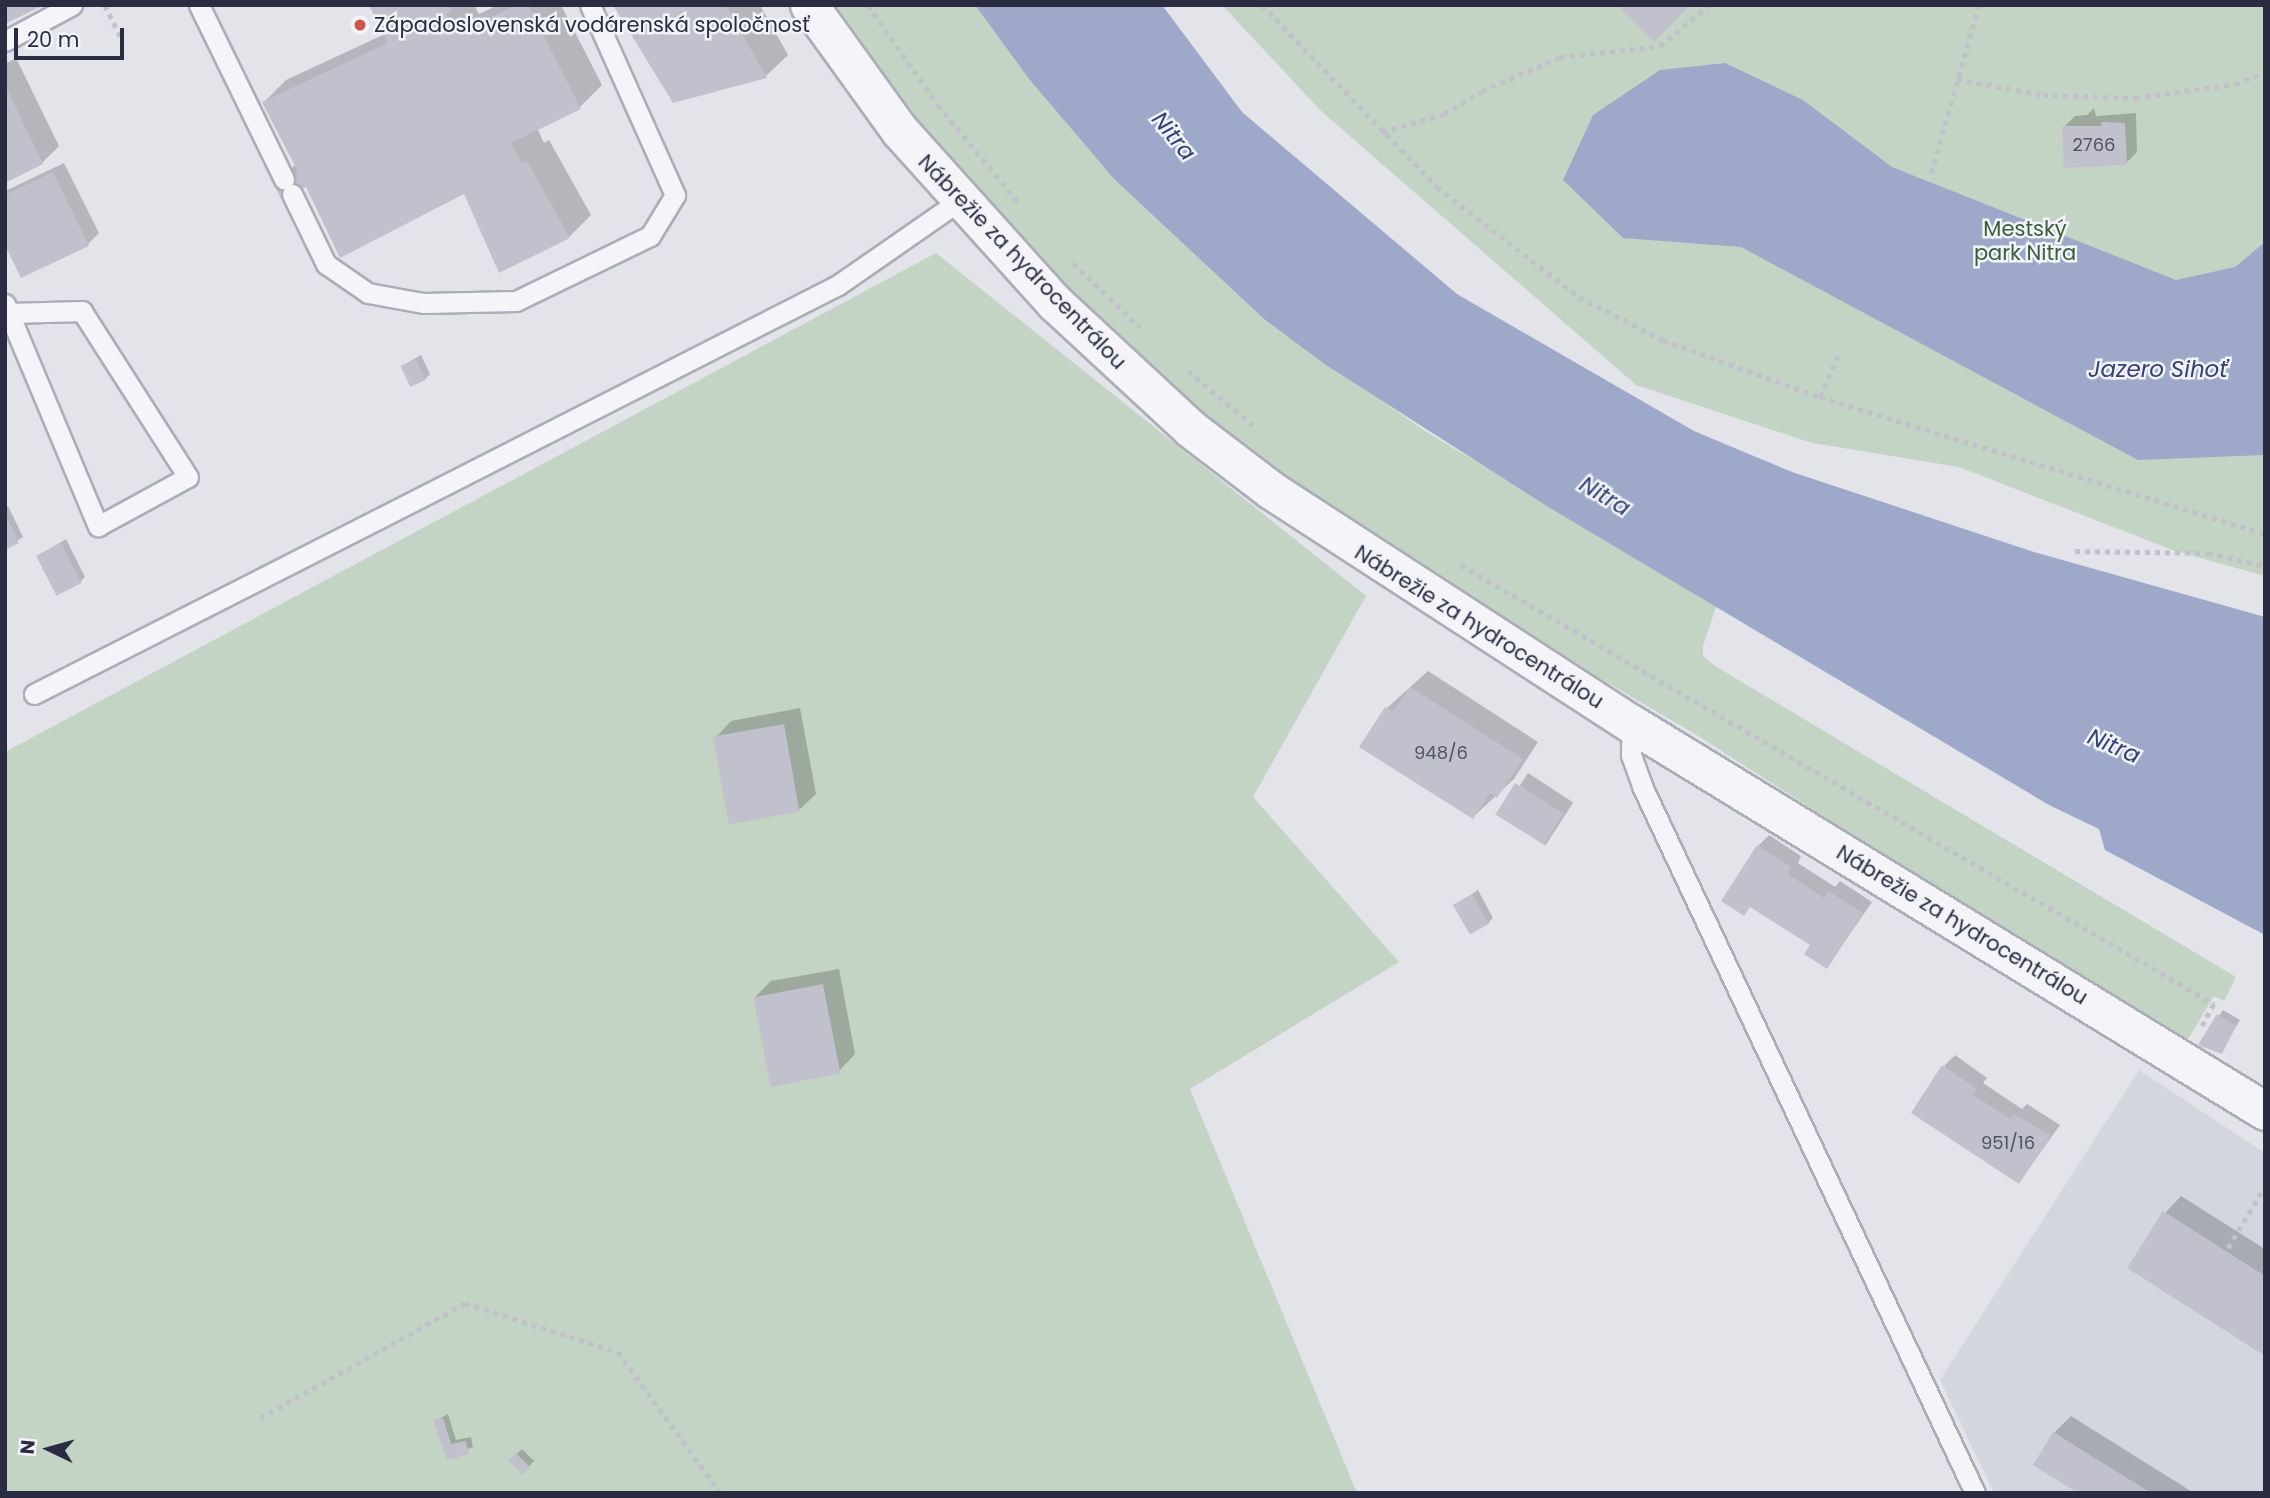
<!DOCTYPE html>
<html>
<head>
<meta charset="utf-8">
<style>
	body { margin:0 }
	#map { position:relative; width:2270px; height:1498px; overflow:hidden; background:#e2e4ea; font-family:Poppins,sans-serif }
	div>[style] { position:absolute }
	.built>* { inset:0; background:#d4d6df }
	.green>* { inset:0; background:#c4d4c4 }
	.water>* { inset:0; background:#9ea9c9 }
	.shadow>* { inset:0; background:#0003; transform-origin:0 0 }
	.building>* { inset:0; background:#c0c1cd; transform-origin:0 0 }
	.path>* { height:4.5px; margin-top:-2.25px; transform-origin:0; background:repeating-linear-gradient(90deg,#c0c1c9 0 5px,transparent 0 10px) }
	.roads { filter:drop-shadow(2px 0 #abadb8) drop-shadow(-2px 0 #abadb8) drop-shadow(0 2px #abadb8) drop-shadow(0 -2px #abadb8) }
	.lane>* { height:19px; margin:-9.5px; padding:0 9.5px; transform-origin:9.5px; border-radius:9.5px; background:#f5f5f9 }
	.street>* { height:37px; margin:-18.5px; padding:0 18.5px; transform-origin:18.5px; border-radius:18.5px; background:#f5f5f9 }
	.dots>* { width:19px; height:19px; translate:-50% -50%; box-sizing:border-box; border:4px solid #f2f3f8; border-radius:50% }
	span { translate:-50% -50%; white-space:nowrap; text-align:center; line-height:1.15; -webkit-text-stroke:5px #f2f3f8; paint-order:stroke }
	.number-label { font-size:18px; color:#505265 }
	.number-label span { -webkit-text-stroke-width:0 }
	.poi-label { font-size:21px; color:#2a2d42 }
	.left { translate:0 -50%; text-align:left }
	.park-label { font-size:21px; color:#385e3a }
	.street-label { font-size:21px; color:#2a2d42 }
	.water-label { font-size:23px; color:#354276; font-style:italic }
	.frame { position:absolute; inset:0; border:7px solid #2a2d42; pointer-events:none }
	.north { position:absolute; left:14px; top:1414px; width:70px; height:70px; -webkit-text-stroke:5px #f2f3f8; paint-order:stroke; rotate:275deg; font-size:19px; font-weight:700; line-height:28px; text-align:center; color:#2a2d42 }
	.north::after { content:''; display:block; margin:auto; width:24px; height:32px; background:#2a2d42; clip-path:polygon(50% 0,100% 100%,50% 72%,0 100%) }
	.scale { position:absolute; left:14px; top:28px; width:110px; height:32px; box-sizing:border-box; border:4px solid #2a2d42; border-top:0; padding-left:9px; font-size:21px; line-height:24px; white-space:nowrap; color:#2a2d42; -webkit-text-stroke:5px #f2f3f8; paint-order:stroke }
</style>
</head>
<body>
<div id="map">
	<div class="built">
		<div style="clip-path:polygon(2139px 1070px,2265px 1153px,2265px 1493px,1994px 1493px,1940px 1380px)"></div>
	</div>
	<div class="green">
		<div style="clip-path:polygon(832px 5px,975px 5px,1029px 79px,1114px 179px,1264px 319px,1428px 433px,1717px 604px,1703px 646px,1703px 656px,1715px 666px,2236px 977px,2224px 1001px,2214px 996px,2188px 1039px,1976px 915px,1700px 737px,1439px 584px,1232px 440px,1159px 380px,1067px 293px,920px 130px)"></div>
		<div style="clip-path:polygon(1222px 5px,2265px 5px,2265px 576px,2175px 551px,1959px 467px,1812px 443px,1636px 385px,1321px 111px)"></div>
		<div style="clip-path:polygon(936px 253px,1366px 596px,1253px 797px,1399px 962px,1190px 1089px,1357px 1493px,5px 1493px,5px 752px)"></div>
	</div>
	<div class="water">
		<div style="clip-path:polygon(975px 5px,1162px 5px,1242px 112px,1457px 294px,1694px 431px,1792px 472px,2034px 552px,2265px 617px,2265px 935px,2105px 850px,2099px 829px,2049px 805px,1550px 508px,1326px 365px,1264px 319px,1114px 179px,1029px 79px)"></div>
		<div style="clip-path:polygon(1725px 63px,1803px 100px,1892px 167px,2176px 280px,2235px 267px,2265px 242px,2265px 455px,2138px 460px,1741px 247px,1623px 238px,1563px 180px,1593px 115px,1660px 70px)"></div>
	</div>
	<div class="shadow">
		<div style="clip-path:polygon(369px 5px,474px 5px,479px 14px,498px 5px,561px 5px,602px 85px,580px 107px,537px 128px,544px 143px,549px 140px,591px 215px,569px 237px,465px 191px,276px 184px,296px 164px,264px 102px,286px 80px,385px 34px)"></div>
		<div style="clip-path:polygon(615px 5px,760px 5px,788px 55px,766px 76px)"></div>
		<div style="clip-path:polygon(16px 58px,59px 146px,42px 163px,5px 181px,5px 64px)"></div>
		<div style="clip-path:polygon(2094px 108px,2096px 116px,2136px 113px,2137px 152px,2126px 163px,2064px 127px,2075px 116px,2087px 115px)"></div>
		<div style="clip-path:polygon(64px 163px,99px 233px,88px 244px,5px 241px,5px 191px)"></div>
		<div style="clip-path:polygon(421px 355px,430px 374px,425px 379px,402px 366px)"></div>
		<div style="clip-path:polygon(8px 506px,23px 537px,5px 548px,5px 508px)"></div>
		<div style="clip-path:polygon(66px 539px,85px 577px,80px 582px,38px 556px)"></div>
		<div style="clip-path:polygon(1428px 671px,1538px 742px,1514px 779px,1473px 817px,1362px 746px,1387px 708px)"></div>
		<div style="clip-path:polygon(800px 708px,816px 794px,799px 810px,715px 738px,731px 721px)"></div>
		<div style="left:1528px;top:773px;width:54px;height:51px;rotate:33deg"></div>
		<div style="clip-path:polygon(1769px 835px,1801px 856px,1798px 863px,1835px 887px,1840px 881px,1872px 902px,1827px 967px,1812px 945px,1751px 906px,1744px 913px,1758px 846px)"></div>
		<div style="clip-path:polygon(1478px 890px,1493px 918px,1488px 923px,1456px 905px)"></div>
		<div style="clip-path:polygon(839px 969px,855px 1054px,839px 1071px,754px 998px,771px 981px)"></div>
		<div style="clip-path:polygon(2223px 1010px,2240px 1020px,2221px 1052px,2200px 1045px)"></div>
		<div style="clip-path:polygon(1955px 1055px,1987px 1078px,1983px 1083px,2022px 1109px,2027px 1104px,2060px 1125px,2019px 1182px,1944px 1066px)"></div>
		<div style="clip-path:polygon(2181px 1196px,2265px 1249px,2265px 1354px,2165px 1213px)"></div>
		<div style="clip-path:polygon(448px 1414px,456px 1440px,471px 1437px,473px 1447px,448px 1458px,435px 1421px)"></div>
		<div style="clip-path:polygon(2071px 1416px,2194px 1493px,2081px 1493px,2054px 1433px)"></div>
		<div style="left:522px;top:1449px;width:17px;height:17px;rotate:45deg"></div>
	</div>
	<div class="building">
		<div style="clip-path:polygon(5px 5px,44px 5px,5px 24px)"></div>
		<div style="clip-path:polygon(369px 5px,449px 5px,452px 11px,446px 14px,457px 35px,516px 5px,528px 5px,581px 109px,511px 143px,522px 163px,527px 161px,570px 238px,499px 273px,464px 194px,340px 258px,306px 187px,281px 199px,274px 184px,298px 172px,262px 102px,388px 43px)"></div>
		<div style="clip-path:polygon(613px 5px,726px 5px,767px 78px,673px 103px)"></div>
		<div style="clip-path:polygon(1624px 5px,1690px 5px,1654px 42px,1620px 9px)"></div>
		<div style="clip-path:polygon(5px 85px,43px 164px,5px 183px)"></div>
		<div style="clip-path:polygon(2102px 122px,2125px 123px,2127px 165px,2064px 168px,2062px 126px,2101px 126px)"></div>
		<div style="clip-path:polygon(53px 172px,89px 246px,21px 278px,5px 245px,5px 195px)"></div>
		<div style="left:416px;top:359px;width:23px;height:17px;rotate:65deg"></div>
		<div style="clip-path:polygon(5px 515px,19px 543px,5px 550px)"></div>
		<div style="left:61px;top:543px;width:45px;height:28px;rotate:63deg"></div>
		<div style="clip-path:polygon(1410px 687px,1523px 759px,1497px 798px,1490px 793px,1473px 819px,1359px 747px,1385px 707px,1393px 711px)"></div>
		<div style="left:784px;top:724px;width:89px;height:72px;rotate:80deg"></div>
		<div style="left:1515px;top:783px;width:57px;height:37px;rotate:32deg"></div>
		<div style="clip-path:polygon(1757px 845px,1791px 867px,1788px 874px,1824px 898px,1828px 891px,1863px 913px,1827px 969px,1804px 954px,1810px 945px,1750px 907px,1744px 916px,1721px 901px)"></div>
		<div style="left:1472px;top:894px;width:34px;height:22px;rotate:60deg"></div>
		<div style="left:823px;top:984px;width:91px;height:71px;rotate:79deg"></div>
		<div style="clip-path:polygon(2217px 1014px,2236px 1026px,2222px 1054px,2198px 1045px)"></div>
		<div style="clip-path:polygon(1942px 1065px,1977px 1089px,1973px 1095px,2011px 1119px,2014px 1114px,2051px 1136px,2019px 1184px,1911px 1113px)"></div>
		<div style="clip-path:polygon(2163px 1211px,2265px 1276px,2265px 1356px,2127px 1268px)"></div>
		<div style="clip-path:polygon(443px 1418px,451px 1444px,466px 1441px,469px 1454px,447px 1460px,433px 1420px)"></div>
		<div style="clip-path:polygon(2053px 1432px,2151px 1493px,2078px 1493px,2033px 1465px)"></div>
		<div style="left:516px;top:1453px;width:20px;height:11px;rotate:45deg"></div>
	</div>
	<div class="path">
		<div style="left:105px;top:5px;width:41px;rotate:64.1deg"></div>
		<div style="left:868px;top:5px;width:122px;rotate:55deg"></div>
		<div style="left:938px;top:105px;width:126px;rotate:50.5deg"></div>
		<div style="left:1262px;top:5px;width:252px;rotate:46.1deg"></div>
		<div style="left:1437px;top:187px;width:180px;rotate:37.8deg"></div>
		<div style="left:1579px;top:297px;width:94px;rotate:27.1deg"></div>
		<div style="left:1663px;top:340px;width:167px;rotate:20deg"></div>
		<div style="left:1820px;top:397px;width:466px;rotate:17.1deg"></div>
		<div style="left:1957px;top:79px;width:87px;rotate:10.5deg"></div>
		<div style="left:2043px;top:95px;width:92px;rotate:1.9deg"></div>
		<div style="left:2135px;top:98px;width:101px;rotate:-8deg"></div>
		<div style="left:2235px;top:84px;width:32px;rotate:-20deg"></div>
		<div style="left:1382px;top:132px;width:65px;rotate:-16.2deg"></div>
		<div style="left:1444px;top:114px;width:44px;rotate:-31.2deg"></div>
		<div style="left:1482px;top:91px;width:85px;rotate:-23.6deg"></div>
		<div style="left:1560px;top:57px;width:101px;rotate:-6.3deg"></div>
		<div style="left:1660px;top:46px;width:64px;rotate:-39.9deg"></div>
		<div style="left:1931px;top:173px;width:175px;rotate:-74.1deg"></div>
		<div style="left:1073px;top:263px;width:93px;rotate:43.7deg"></div>
		<div style="left:1188px;top:371px;width:86px;rotate:39.8deg"></div>
		<div style="left:1820px;top:397px;width:48px;rotate:-66.6deg"></div>
		<div style="left:2075px;top:551px;width:133px;rotate:0.9deg"></div>
		<div style="left:2208px;top:553px;width:58px;rotate:12.8deg"></div>
		<div style="left:1461px;top:565px;width:872px;rotate:30.24deg"></div>
		<div style="left:2214px;top:1004px;width:30px;rotate:118deg"></div>
		<div style="left:2228px;top:1248px;width:72px;rotate:-59.2deg"></div>
		<div style="left:260px;top:1418px;width:235px;rotate:-29.3deg"></div>
		<div style="left:465px;top:1303px;width:161px;rotate:17.8deg"></div>
		<div style="left:618px;top:1352px;width:175px;rotate:53.9deg"></div>
	</div>
	<div class="roads">
		<div class="lane">
			<div style="left:199px;top:5px;width:194px;rotate:64deg"></div>
			<div style="left:5px;top:41px;width:76px;rotate:-28.2deg"></div>
			<div style="left:292px;top:194px;width:78px;rotate:64.1deg"></div>
			<div style="left:326px;top:264px;width:51px;rotate:34.6deg"></div>
			<div style="left:368px;top:293px;width:56px;rotate:10.3deg"></div>
			<div style="left:423px;top:303px;width:93px;rotate:-1.2deg"></div>
			<div style="left:516px;top:301px;width:149px;rotate:-25.9deg"></div>
			<div style="left:650px;top:236px;width:48px;rotate:-58.6deg"></div>
			<div style="left:675px;top:195px;width:208px;rotate:-114.1deg"></div>
			<div style="left:5px;top:304px;width:241px;rotate:67.3deg"></div>
			<div style="left:98px;top:526px;width:102px;rotate:-28.6deg"></div>
			<div style="left:188px;top:477px;width:197px;rotate:-122.6deg"></div>
			<div style="left:82px;top:311px;width:72px;rotate:178.4deg"></div>
			<div style="left:34px;top:694px;width:902px;rotate:-26.96deg"></div>
			<div style="left:838px;top:285px;width:147px;rotate:-34.8deg"></div>
			<div style="left:1632px;top:724px;width:31px;rotate:92deg"></div>
			<div style="left:1631px;top:755px;width:33px;rotate:70deg"></div>
			<div style="left:1642px;top:786px;width:781px;rotate:64.78deg"></div>
		</div>
		<div class="street">
			<div style="left:809px;top:5px;width:155px;rotate:54.2deg"></div>
			<div style="left:900px;top:131px;width:232px;rotate:48deg"></div>
			<div style="left:1055px;top:303px;width:185px;rotate:42.8deg"></div>
			<div style="left:1191px;top:429px;width:101px;rotate:37.3deg"></div>
			<div style="left:1271px;top:490px;width:430px;rotate:33deg"></div>
			<div style="left:1632px;top:724px;width:742px;rotate:31.44deg"></div>
		</div>
	</div>
	<div class="dots">
		<div style="left:360px;top:25px;background:#cc564a"></div>
	</div>
	<div class="number-label">
		<span style="left:2094px;top:145px">2766</span>
		<span style="left:1441px;top:753px">948/6</span>
		<span style="left:2008px;top:1143px">951/16</span>
	</div>
	<div class="poi-label">
		<span class="left" style="left:374px;top:25px">Západoslovenská vodárenská spoločnosť</span>
	</div>
	<div class="park-label">
		<span style="left:2025px;top:241px">Mestský<br>park Nitra</span>
	</div>
	<div class="street-label">
		<span style="left:1022px;top:262px;rotate:46deg">Nábrežie za hydrocentrálou</span>
		<span style="left:1479px;top:627px;rotate:32deg">Nábrežie za hydrocentrálou</span>
		<span style="left:1962px;top:925px;rotate:31deg">Nábrežie za hydrocentrálou</span>
	</div>
	<div class="water-label">
		<span style="left:1174px;top:136px;rotate:51deg">Nitra</span>
		<span style="left:2158px;top:369px">Jazero Sihoť</span>
		<span style="left:1605px;top:496px;rotate:31deg">Nitra</span>
		<span style="left:2114px;top:746px;rotate:23deg">Nitra</span>
	</div>
	<div class="frame"></div>
	<div class="north">N</div>
	<div class="scale">20 m</div>
</div>
</body>
</html>
